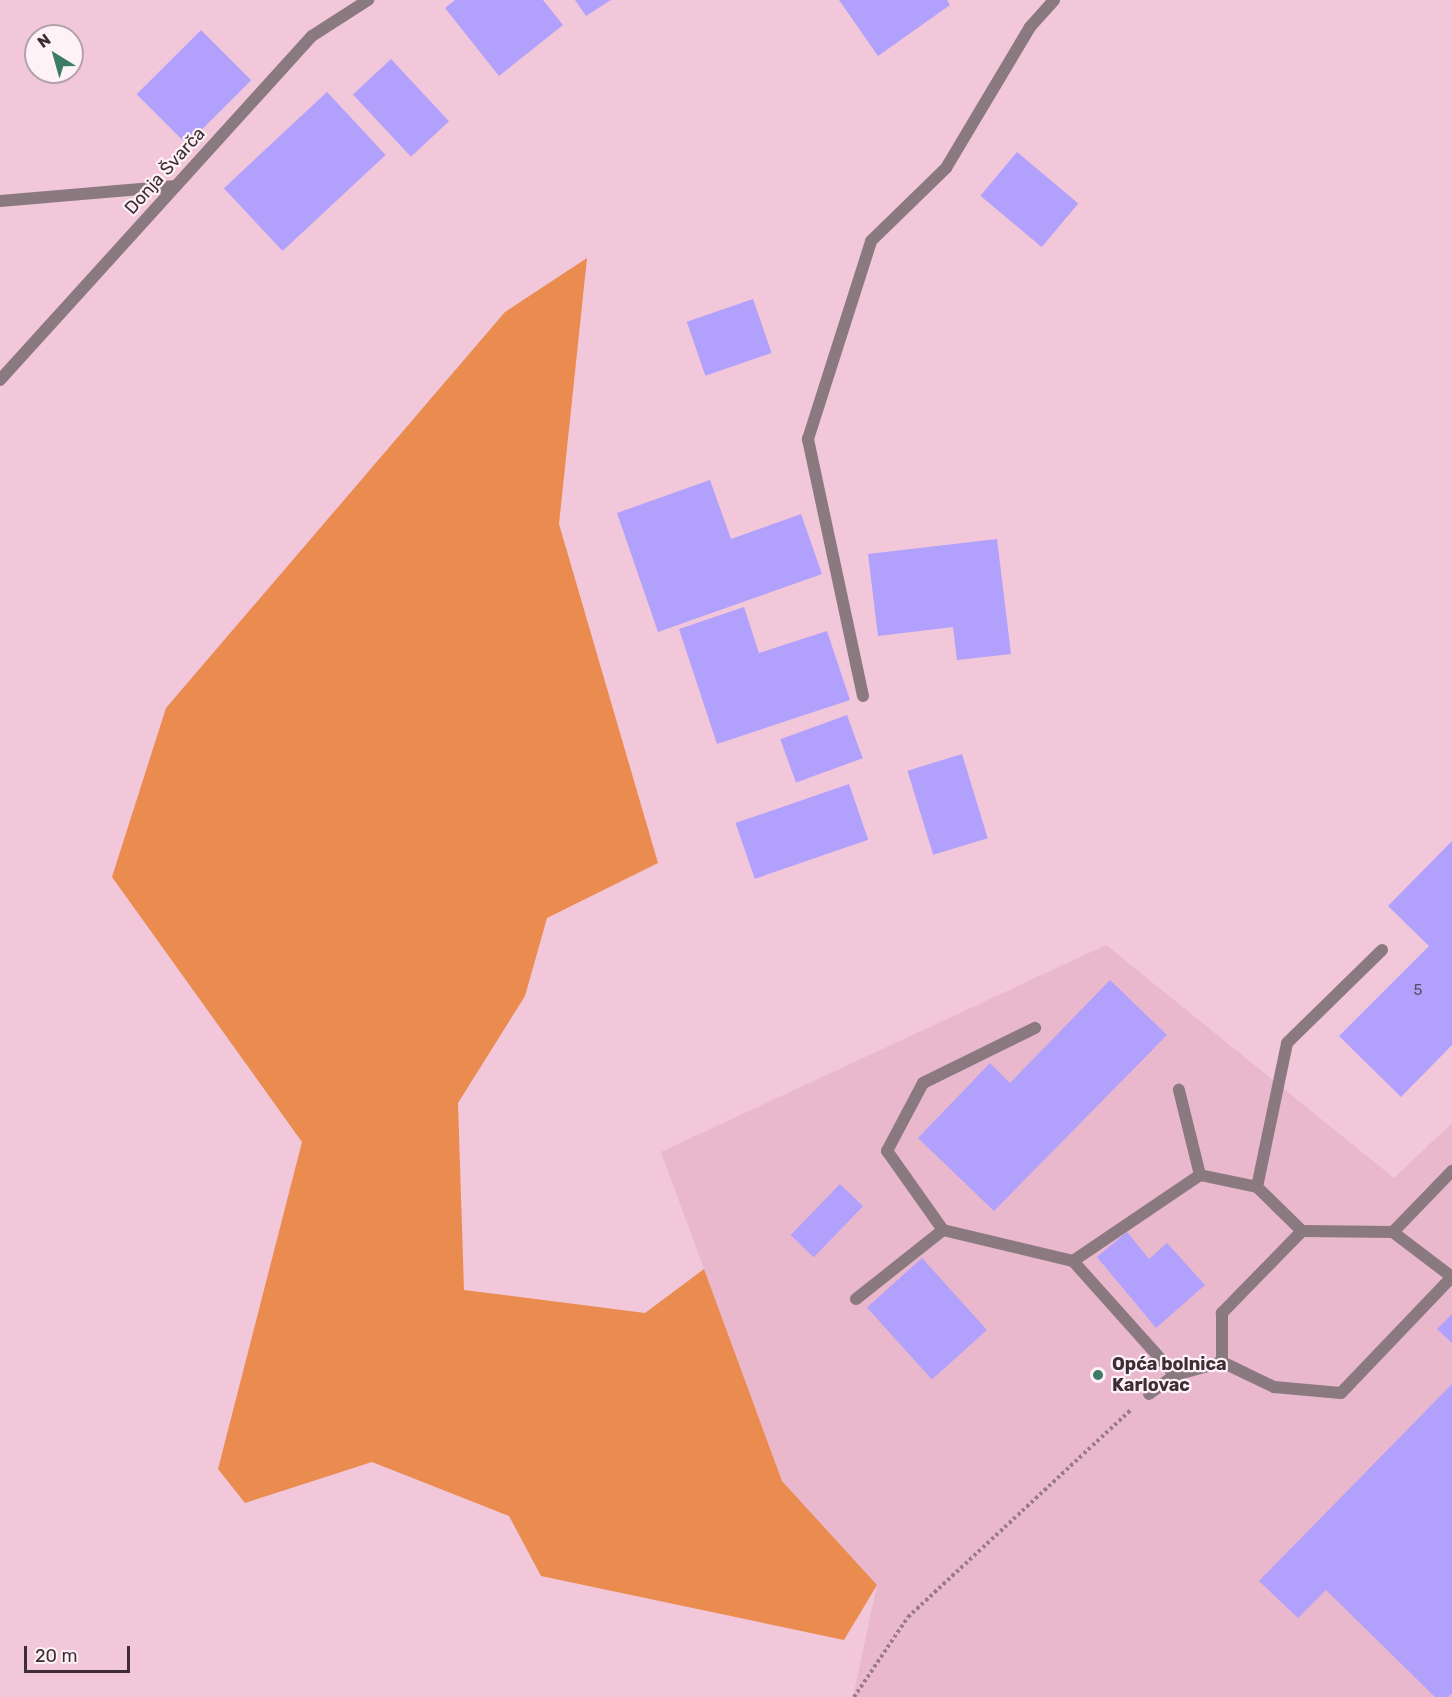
<!DOCTYPE html>
<html>
<head>
<meta charset="utf-8">
<style>
	body { margin:0 }
	#map { position:relative; width:1452px; height:1697px; overflow:hidden; background:#f1c7d9; font-family:Rubik,sans-serif }
	div>[style] { position:absolute }
	.built>* { inset:0; background:#e9b8cd }
	.green>* { inset:0; background:#ea8b4f }
	.building>* { inset:0; background:#b1a0fc; transform-origin:0 0 }
	.path>* { height:4px; margin-top:-2px; transform-origin:0; background:repeating-linear-gradient(90deg,#9a7c89 0 3px,transparent 0 6px) }
	.lane>* { height:12px; margin:-6px; padding:0 6px; transform-origin:6px; border-radius:6px; background:#8b7980 }
	.street>* { height:12px; margin:-6px; padding:0 6px; transform-origin:6px; border-radius:6px; background:#8b7980 }
	.dots>* { width:16px; height:16px; translate:-50% -50%; box-sizing:border-box; border:3px solid #fff2f7; border-radius:50% }
	span { translate:-50% -50%; white-space:nowrap; text-align:center; line-height:1.15; -webkit-text-stroke:4.5px #fff2f7; paint-order:stroke }
	.number-label { font-size:15px; color:#5a4a66 }
	.number-label span { -webkit-text-stroke-width:0 }
	.street-label { font-size:18px; color:#3d2d34 }
	.poi-label { font-size:18px; color:#3d2d34; font-weight:700 }
	.left { translate:0 -50%; text-align:left }
	.north { position:absolute; left:24px; top:24px; width:60px; height:60px; box-sizing:border-box; background:#fff2f7; border:2px solid #b1a3a9; border-radius:50%; rotate:323deg; font-size:16px; font-weight:700; line-height:24px; text-align:center; color:#3d2d34 }
	.north::after { content:''; display:block; margin:auto; width:21px; height:27px; background:#3c7b68; clip-path:polygon(50% 0,100% 100%,50% 72%,0 100%) }
	.scale { position:absolute; left:24px; top:1646px; width:106px; height:27px; box-sizing:border-box; border:3px solid #3d2d34; border-top:0; padding-left:8px; font-size:18px; line-height:21px; white-space:nowrap; color:#3d2d34; -webkit-text-stroke:4px #fff2f7; paint-order:stroke }
</style>
</head>
<body>
<div id="map">
	<div class="built">
		<div style="clip-path:polygon(1106px 945px,1394px 1178px,1452px 1123px,1452px 1697px,853px 1697px,877px 1585px,782px 1481px,661px 1152px)"></div>
	</div>
	<div class="green">
		<div style="clip-path:polygon(587px 258px,559px 524px,658px 863px,547px 918px,525px 996px,458px 1103px,464px 1290px,645px 1313px,704px 1269px,782px 1481px,877px 1585px,844px 1640px,541px 1576px,509px 1516px,372px 1462px,245px 1503px,218px 1469px,302px 1142px,112px 877px,166px 708px,505px 312px)"></div>
	</div>
	<div class="building">
		<div style="clip-path:polygon(455px 0,543px 0,563px 25px,499px 76px,445px 8px)"></div>
		<div style="clip-path:polygon(575px 0,611px 0,586px 16px)"></div>
		<div style="clip-path:polygon(839px 0,947px 0,950px 5px,878px 56px)"></div>
		<div style="left:201px;top:30px;width:71px;height:91px;rotate:45deg"></div>
		<div style="left:391px;top:59px;width:85px;height:52px;rotate:47deg"></div>
		<div style="left:327px;top:92px;width:86px;height:141px;rotate:47deg"></div>
		<div style="left:1017px;top:152px;width:80px;height:57px;rotate:40deg"></div>
		<div style="left:753px;top:299px;width:57px;height:70px;rotate:71deg"></div>
		<div style="clip-path:polygon(710px 480px,731px 539px,801px 514px,822px 574px,658px 632px,617px 513px)"></div>
		<div style="clip-path:polygon(997px 539px,1011px 654px,957px 660px,953px 627px,878px 636px,868px 554px)"></div>
		<div style="clip-path:polygon(744px 607px,759px 653px,827px 631px,850px 700px,717px 744px,679px 629px)"></div>
		<div style="left:847px;top:715px;width:46px;height:71px;rotate:70deg"></div>
		<div style="left:962px;top:754px;width:88px;height:57px;rotate:73deg"></div>
		<div style="left:849px;top:784px;width:59px;height:120px;rotate:71deg"></div>
		<div style="clip-path:polygon(1452px 841px,1452px 1045px,1401px 1097px,1339px 1036px,1429px 946px,1388px 906px)"></div>
		<div style="clip-path:polygon(1110px 980px,1167px 1035px,994px 1211px,918px 1138px,990px 1063px,1010px 1083px)"></div>
		<div style="left:840px;top:1184px;width:32px;height:71px;rotate:44deg"></div>
		<div style="clip-path:polygon(1127px 1232px,1149px 1259px,1167px 1243px,1205px 1285px,1156px 1328px,1097px 1257px)"></div>
		<div style="left:922px;top:1258px;width:97px;height:74px;rotate:48deg"></div>
		<div style="clip-path:polygon(1452px 1314px,1452px 1343px,1437px 1329px)"></div>
		<div style="clip-path:polygon(1452px 1384px,1452px 1693px,1448px 1697px,1435px 1697px,1326px 1590px,1298px 1618px,1259px 1581px)"></div>
	</div>
	<div class="path">
		<div style="left:854px;top:1697px;width:97px;rotate:-56deg"></div>
		<div style="left:908px;top:1617px;width:304px;rotate:-42.9deg"></div>
	</div>
	<div class="lane">
		<div style="left:1200px;top:1175px;width:58px;rotate:11.9deg"></div>
		<div style="left:1257px;top:1187px;width:147px;rotate:-78.2deg"></div>
		<div style="left:1287px;top:1043px;width:133px;rotate:-44.4deg"></div>
		<div style="left:1257px;top:1187px;width:63px;rotate:44.4deg"></div>
		<div style="left:943px;top:1230px;width:97px;rotate:-125.3deg"></div>
		<div style="left:887px;top:1151px;width:77px;rotate:-62.1deg"></div>
		<div style="left:923px;top:1083px;width:125px;rotate:-26.2deg"></div>
		<div style="left:1393px;top:1232px;width:85px;rotate:-46deg"></div>
		<div style="left:1073px;top:1261px;width:153px;rotate:-34.1deg"></div>
		<div style="left:1200px;top:1175px;width:88px;rotate:-103.9deg"></div>
		<div style="left:856px;top:1299px;width:111px;rotate:-38.4deg"></div>
		<div style="left:943px;top:1230px;width:134px;rotate:13.4deg"></div>
		<div style="left:1073px;top:1261px;width:153px;rotate:48.2deg"></div>
		<div style="left:1149px;top:1394px;width:32px;rotate:-36deg"></div>
		<div style="left:1175px;top:1375px;width:49px;rotate:-15.5deg"></div>
		<div style="left:1222px;top:1362px;width:58px;rotate:25.7deg"></div>
		<div style="left:1274px;top:1387px;width:67px;rotate:5.1deg"></div>
		<div style="left:1341px;top:1393px;width:161px;rotate:-46.3deg"></div>
		<div style="left:1452px;top:1277px;width:74px;rotate:-142.7deg"></div>
		<div style="left:1393px;top:1232px;width:91px;rotate:-179.4deg"></div>
		<div style="left:1302px;top:1231px;width:115px;rotate:134.3deg"></div>
		<div style="left:1222px;top:1313px;width:49px;rotate:90deg"></div>
	</div>
	<div class="street">
		<div style="left:0;top:201px;width:176px;rotate:-4.9deg"></div>
		<div style="left:0;top:380px;width:464px;rotate:-47.8deg"></div>
		<div style="left:312px;top:36px;width:67px;rotate:-32.7deg"></div>
		<div style="left:863px;top:696px;width:263px;rotate:-102.1deg"></div>
		<div style="left:808px;top:439px;width:208px;rotate:-72.3deg"></div>
		<div style="left:871px;top:241px;width:105px;rotate:-44.2deg"></div>
		<div style="left:946px;top:168px;width:164px;rotate:-59.2deg"></div>
		<div style="left:1030px;top:27px;width:36px;rotate:-48deg"></div>
	</div>
	<div class="dots">
		<div style="left:1098px;top:1375px;background:#3c7b68"></div>
	</div>
	<div class="number-label">
		<span style="left:1418px;top:991px">5</span>
	</div>
	<div class="street-label">
		<span style="left:165px;top:171px;rotate:-48deg">Donja Švarča</span>
	</div>
	<div class="poi-label">
		<span class="left" style="left:1112px;top:1375px">Opća bolnica<br>Karlovac</span>
	</div>
	<div class="north">N</div>
	<div class="scale">20 m</div>
</div>
</body>
</html>
